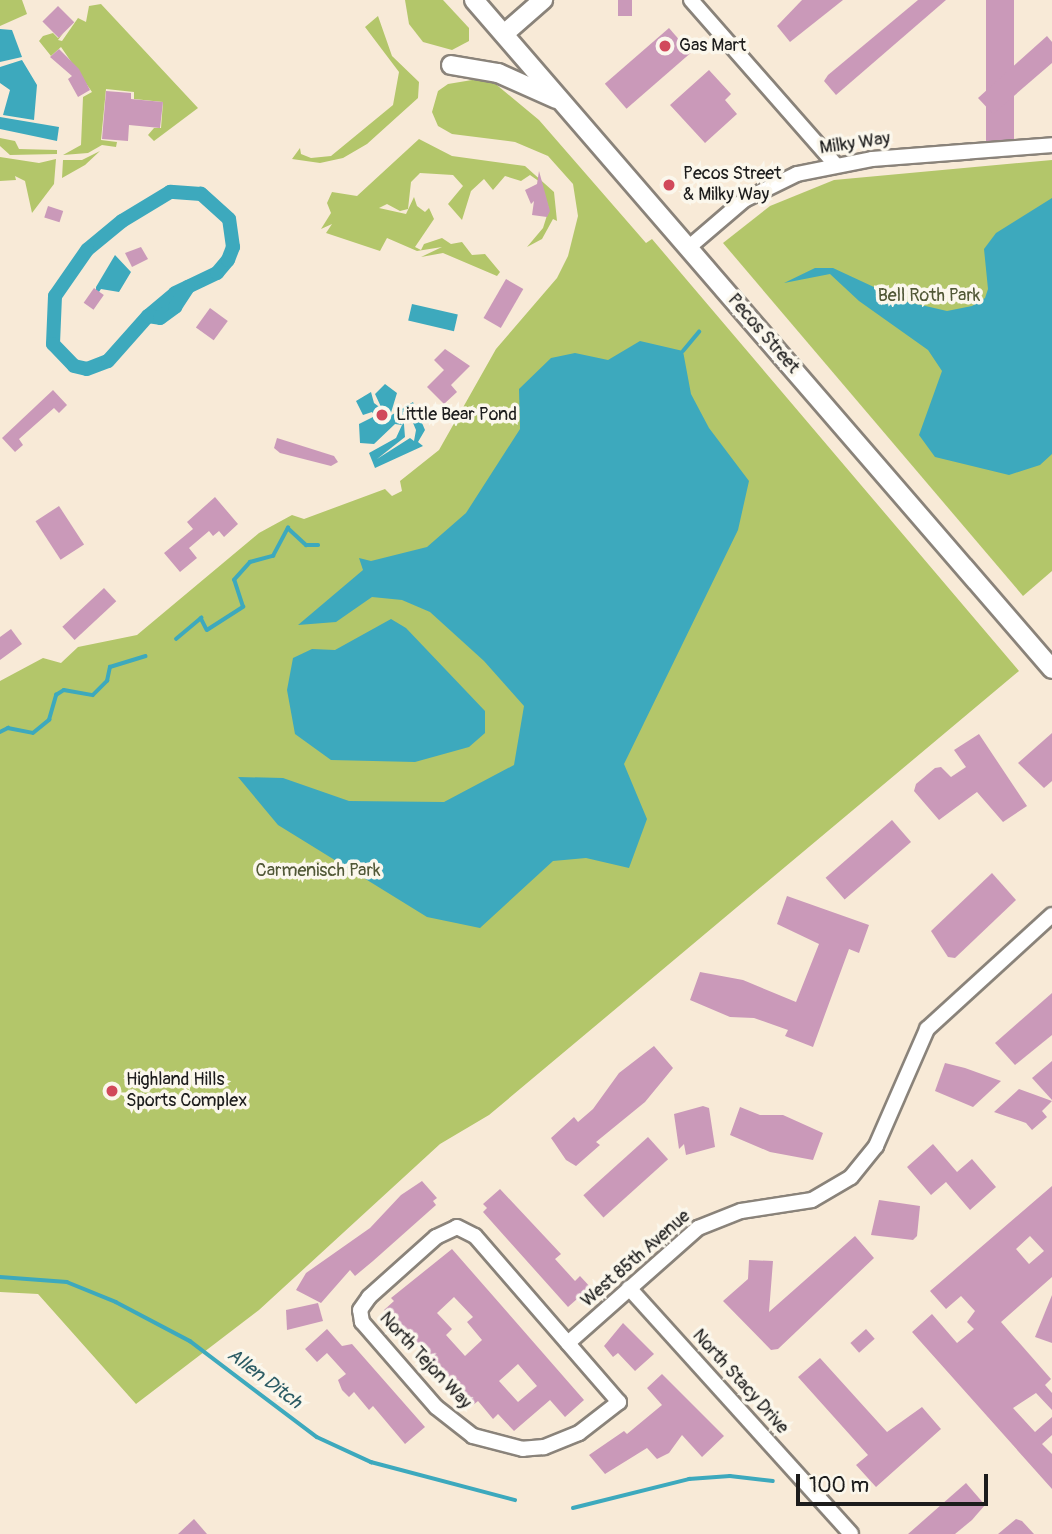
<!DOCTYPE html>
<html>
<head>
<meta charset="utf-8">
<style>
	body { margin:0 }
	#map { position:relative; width:1052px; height:1534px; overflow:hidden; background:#f8ead7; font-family:Pangolin,sans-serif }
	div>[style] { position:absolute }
	.green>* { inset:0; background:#b3c66a }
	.water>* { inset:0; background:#3da9bd; transform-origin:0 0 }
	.stream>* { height:3.5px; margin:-1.75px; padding:0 1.75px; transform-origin:1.75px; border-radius:1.75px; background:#3da9bd }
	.canal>* { height:14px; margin:-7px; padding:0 7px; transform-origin:7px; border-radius:7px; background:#3da9bd }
	.building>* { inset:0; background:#ca99b9; transform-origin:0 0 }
	.roads { filter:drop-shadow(2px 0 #8a837a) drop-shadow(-2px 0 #8a837a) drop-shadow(0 2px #8a837a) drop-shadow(0 -2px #8a837a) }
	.minor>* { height:14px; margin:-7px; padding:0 7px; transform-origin:7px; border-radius:7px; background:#fff }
	.major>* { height:18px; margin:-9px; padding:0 9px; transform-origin:9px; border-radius:9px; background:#fff }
	.dots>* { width:19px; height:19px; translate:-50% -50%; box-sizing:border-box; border:4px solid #fbf7ec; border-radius:50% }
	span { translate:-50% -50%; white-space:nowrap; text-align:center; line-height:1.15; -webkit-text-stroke:7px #fbf7ec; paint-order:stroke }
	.poi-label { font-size:18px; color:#1c1c1c }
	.left { translate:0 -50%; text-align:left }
	.street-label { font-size:18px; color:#1c1c1c }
	.park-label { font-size:18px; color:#515837 }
	.water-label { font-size:19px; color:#2b5b64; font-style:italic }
	.scale { position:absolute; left:796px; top:1474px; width:192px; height:32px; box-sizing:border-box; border:4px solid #1c1c1c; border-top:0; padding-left:9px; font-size:21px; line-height:24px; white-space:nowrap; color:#1c1c1c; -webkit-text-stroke:5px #fbf7ec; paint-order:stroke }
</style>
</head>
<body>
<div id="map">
	<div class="green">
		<div style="clip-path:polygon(0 0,22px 0,27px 14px,0 26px)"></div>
		<div style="clip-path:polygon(405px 0,443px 0,469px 28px,469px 41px,452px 50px,423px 42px,409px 24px)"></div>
		<div style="clip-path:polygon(101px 4px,198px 108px,154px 141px,148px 135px,154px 128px,161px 128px,163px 102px,134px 99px,134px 92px,106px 89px,101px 140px,117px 142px,116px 147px,102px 145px,88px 153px,63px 155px,81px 145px,83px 97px,92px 92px,61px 47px,51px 56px,39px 41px,43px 36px,53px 33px,58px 38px,64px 32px,58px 40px,62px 41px,78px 18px,86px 22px,89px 6px)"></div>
		<div style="clip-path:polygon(378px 16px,392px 56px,419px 82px,418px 98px,367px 144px,343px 158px,320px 163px,292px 159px,300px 148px,301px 154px,311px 158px,331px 156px,393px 105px,399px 72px,365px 27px)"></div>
		<div style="clip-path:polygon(472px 80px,492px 81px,539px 120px,646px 243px,652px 239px,1019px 671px,489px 1115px,440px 1144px,259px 1310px,136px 1404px,38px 1294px,0 1292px,0 681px,43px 658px,61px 663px,78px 647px,137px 635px,259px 533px,292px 515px,304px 519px,385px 489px,392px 496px,402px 491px,400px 481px,439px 450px,496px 349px,557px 278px,568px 256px,578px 216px,573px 184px,548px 156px,515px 142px,452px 134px,438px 126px,432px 112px,438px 91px,448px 84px)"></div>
		<div style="clip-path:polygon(0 138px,15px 141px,19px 149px,57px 150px,57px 154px,10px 155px,0 146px)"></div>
		<div style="clip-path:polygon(419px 139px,452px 156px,525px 166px,554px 192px,557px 221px,553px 219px,542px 239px,527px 247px,543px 228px,549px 209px,540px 182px,530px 175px,521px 181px,505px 176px,493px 190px,484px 179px,471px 191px,462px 220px,448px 204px,463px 186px,453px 175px,420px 173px,411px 182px,408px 209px,400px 211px,387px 204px,379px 208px,406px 214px,414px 197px,417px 206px,425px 212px,429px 208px,434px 219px,415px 247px,421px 250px,424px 244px,442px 238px,451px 244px,462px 242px,472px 255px,485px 254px,500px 272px,497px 276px,443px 253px,421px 257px,442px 247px,417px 251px,387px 238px,380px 251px,326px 233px,332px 224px,321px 229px,331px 213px,327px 203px,332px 192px,357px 196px)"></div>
		<div style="clip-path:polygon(100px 151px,85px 165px,62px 178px,63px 160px,82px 160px)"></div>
		<div style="clip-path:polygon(0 157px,39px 163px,56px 159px,54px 184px,32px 213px,25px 181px,15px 176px,16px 180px,0 181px)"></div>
		<div style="clip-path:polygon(1052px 160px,1052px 571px,1023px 596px,723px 243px,770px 206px,834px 180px)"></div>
	</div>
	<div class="water">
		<div style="clip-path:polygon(0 29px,12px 30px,22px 57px,0 62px)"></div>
		<div style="clip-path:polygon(22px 60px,37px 85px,34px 120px,3px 115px,10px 90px,0 83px,0 67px)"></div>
		<div style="clip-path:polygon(0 117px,59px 127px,57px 141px,0 129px)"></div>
		<div style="clip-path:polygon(1052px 198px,1052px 454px,1040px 465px,1009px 475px,935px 457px,919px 435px,942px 371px,928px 350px,859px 301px,830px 274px,784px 283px,815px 268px,833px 268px,904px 301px,947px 311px,972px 306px,985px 298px,988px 289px,984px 249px,996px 233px)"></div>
		<div style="clip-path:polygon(115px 255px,131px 272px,119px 292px,101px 289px,96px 296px,96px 287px)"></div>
		<div style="left:412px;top:304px;width:47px;height:17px;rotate:13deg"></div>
		<div style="clip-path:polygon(640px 341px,683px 351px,691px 394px,709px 428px,749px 481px,738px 530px,624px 764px,647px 819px,629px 868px,586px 858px,553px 861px,480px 928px,427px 917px,278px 825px,238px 777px,283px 778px,349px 801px,444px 802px,514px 765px,524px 706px,484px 661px,430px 612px,402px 600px,372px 597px,336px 622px,298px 625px,363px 570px,359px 558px,371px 561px,427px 547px,466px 513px,520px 429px,519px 389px,551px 358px,575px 353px,608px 360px)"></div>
		<div style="clip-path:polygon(evenodd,385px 384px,397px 393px,390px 416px,413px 402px,425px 430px,418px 442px,423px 446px,375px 468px,369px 453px,396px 438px,402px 425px,395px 424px,374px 444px,360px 443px,359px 424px,375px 416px,372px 412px,363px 415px,356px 401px,371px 392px,374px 403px,382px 409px,375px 394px,385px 384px,408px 411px,416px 430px,414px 441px,410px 438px,377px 459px,405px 437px,403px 412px,408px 411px)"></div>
		<div style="clip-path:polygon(391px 619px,406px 628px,485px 711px,485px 733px,469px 747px,415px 762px,331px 760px,295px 734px,287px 690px,293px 658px,312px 649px,335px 650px)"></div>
	</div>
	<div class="stream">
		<div style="left:683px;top:351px;width:25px;rotate:-50deg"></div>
		<div style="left:176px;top:639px;width:33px;rotate:-40deg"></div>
		<div style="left:201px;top:618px;width:13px;rotate:63deg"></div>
		<div style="left:207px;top:630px;width:43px;rotate:-32.6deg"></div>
		<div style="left:243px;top:607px;width:28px;rotate:-108deg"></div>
		<div style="left:234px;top:580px;width:24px;rotate:-48deg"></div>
		<div style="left:250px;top:562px;width:24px;rotate:-15deg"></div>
		<div style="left:273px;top:556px;width:32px;rotate:-62deg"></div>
		<div style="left:288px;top:528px;width:25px;rotate:43deg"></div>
		<div style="left:306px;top:545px;width:12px"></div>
		<div style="left:0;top:732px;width:9px;rotate:-27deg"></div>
		<div style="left:8px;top:728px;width:25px;rotate:11deg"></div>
		<div style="left:33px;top:733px;width:21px;rotate:-39deg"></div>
		<div style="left:49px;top:720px;width:26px;rotate:-74deg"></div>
		<div style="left:56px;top:695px;width:9px;rotate:-32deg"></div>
		<div style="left:64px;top:690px;width:29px;rotate:10deg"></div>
		<div style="left:93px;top:695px;width:20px;rotate:-45deg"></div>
		<div style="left:107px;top:681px;width:14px;rotate:-78deg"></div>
		<div style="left:110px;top:667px;width:37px;rotate:-17deg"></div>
		<div style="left:0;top:1277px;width:67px;rotate:4.3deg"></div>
		<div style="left:67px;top:1282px;width:53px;rotate:22.2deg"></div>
		<div style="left:116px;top:1302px;width:84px;rotate:27.8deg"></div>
		<div style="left:190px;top:1341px;width:159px;rotate:37.1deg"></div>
		<div style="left:317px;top:1437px;width:60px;rotate:24.8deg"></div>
		<div style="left:371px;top:1462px;width:149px;rotate:14.8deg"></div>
		<div style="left:573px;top:1508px;width:120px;rotate:-14deg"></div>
		<div style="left:689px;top:1479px;width:41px;rotate:-4.2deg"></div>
		<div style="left:730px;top:1476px;width:43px;rotate:6.6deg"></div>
	</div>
	<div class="canal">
		<div style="left:148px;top:316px;width:35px;rotate:-40deg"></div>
		<div style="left:175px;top:293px;width:47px;rotate:-25.5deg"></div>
		<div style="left:217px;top:273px;width:17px;rotate:-50deg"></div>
		<div style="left:228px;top:260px;width:14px;rotate:-69deg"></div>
		<div style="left:233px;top:247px;width:28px;rotate:-98deg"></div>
		<div style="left:229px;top:219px;width:38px;rotate:-138deg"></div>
		<div style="left:201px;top:194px;width:31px;rotate:-176deg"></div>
		<div style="left:170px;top:192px;width:56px;rotate:148.9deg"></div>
		<div style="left:122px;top:221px;width:45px;rotate:140.4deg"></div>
		<div style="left:87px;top:250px;width:56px;rotate:124.8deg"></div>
		<div style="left:55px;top:296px;width:48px;rotate:92.4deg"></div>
		<div style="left:53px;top:344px;width:30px;rotate:46deg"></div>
		<div style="left:74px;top:366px;width:13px;rotate:13deg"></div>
		<div style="left:87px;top:369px;width:22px;rotate:-21deg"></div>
		<div style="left:108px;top:361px;width:60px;rotate:-48.4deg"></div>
		<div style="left:148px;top:316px;width:12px;rotate:9deg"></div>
		<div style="left:160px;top:318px;width:19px;rotate:-36deg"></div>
		<div style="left:175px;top:307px;width:24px;rotate:-57deg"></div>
	</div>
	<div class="building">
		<div style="left:618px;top:0;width:14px;height:16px"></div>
		<div style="clip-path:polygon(802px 0,843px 0,790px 42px,777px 26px)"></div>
		<div style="clip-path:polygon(918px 0,946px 0,836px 95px,824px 81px,828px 75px)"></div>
		<div style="left:986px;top:0;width:28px;height:153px"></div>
		<div style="left:58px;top:6px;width:23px;height:22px;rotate:45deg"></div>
		<div style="left:669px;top:28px;width:33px;height:85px;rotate:49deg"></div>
		<div style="clip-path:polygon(1047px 36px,1052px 42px,1052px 63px,993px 114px,978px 98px)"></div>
		<div style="clip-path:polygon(59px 49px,79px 69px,90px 90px,78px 97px,68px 79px,72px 76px,50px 57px)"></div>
		<div style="clip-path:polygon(709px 70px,731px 94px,725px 100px,737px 114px,705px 143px,670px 105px)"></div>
		<div style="clip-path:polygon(106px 91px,131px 93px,131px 99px,163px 102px,160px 128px,129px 125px,128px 141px,102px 139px)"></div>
		<div style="clip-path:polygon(539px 171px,550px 211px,547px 217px,532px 215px,534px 201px,531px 204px,525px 190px,537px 184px)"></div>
		<div style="left:48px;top:206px;width:16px;height:12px;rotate:18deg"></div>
		<div style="clip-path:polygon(141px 247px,148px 259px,132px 267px,125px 253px)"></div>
		<div style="left:506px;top:279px;width:20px;height:45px;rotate:30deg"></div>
		<div style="left:94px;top:288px;width:12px;height:18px;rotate:35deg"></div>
		<div style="left:210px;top:308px;width:22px;height:24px;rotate:36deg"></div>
		<div style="clip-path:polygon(445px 349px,470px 366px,451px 385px,457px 392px,444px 404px,427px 387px,444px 370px,434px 360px)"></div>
		<div style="clip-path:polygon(53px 390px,67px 405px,59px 413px,54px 408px,19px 439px,23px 445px,15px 452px,2px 438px)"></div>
		<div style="clip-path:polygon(277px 438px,334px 456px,338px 462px,331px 466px,280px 453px,274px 448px)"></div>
		<div style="clip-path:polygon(215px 497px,238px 524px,224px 537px,219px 531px,213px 536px,209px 531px,189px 548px,197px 558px,180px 572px,164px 553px,193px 529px,187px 522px)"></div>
		<div style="left:59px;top:506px;width:46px;height:28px;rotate:57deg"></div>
		<div style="left:104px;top:588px;width:18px;height:57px;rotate:47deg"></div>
		<div style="clip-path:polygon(11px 629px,22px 644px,0 660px,0 637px)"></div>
		<div style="clip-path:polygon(1052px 733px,1052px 781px,1044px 788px,1018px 763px)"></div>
		<div style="clip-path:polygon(979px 734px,1027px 806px,1003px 822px,977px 792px,939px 820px,914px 791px,916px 784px,935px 768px,941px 767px,951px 777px,966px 767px,954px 750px)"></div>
		<div style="left:892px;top:820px;width:29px;height:88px;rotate:49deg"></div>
		<div style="clip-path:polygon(992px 873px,1016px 900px,955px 958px,948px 957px,931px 931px)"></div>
		<div style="clip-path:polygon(787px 896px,869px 925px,859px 953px,849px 949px,813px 1047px,785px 1036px,788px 1030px,754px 1018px,730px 1017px,690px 1000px,700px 972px,743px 980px,796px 1002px,819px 944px,777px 924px)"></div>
		<div style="clip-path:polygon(1052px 993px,1052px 1035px,1015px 1065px,995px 1043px)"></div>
		<div style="clip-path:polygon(654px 1046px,673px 1068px,645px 1102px,596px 1142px,600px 1145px,576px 1166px,566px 1160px,551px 1138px,574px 1117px,578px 1122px,593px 1109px,619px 1073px)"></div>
		<div style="clip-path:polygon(1052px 1061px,1052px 1100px,1032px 1078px)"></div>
		<div style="clip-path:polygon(945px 1063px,965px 1068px,1001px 1081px,973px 1107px,935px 1091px)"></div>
		<div style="clip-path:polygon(1019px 1089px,1052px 1101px,1042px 1111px,1047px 1117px,1032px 1130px,1026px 1123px,994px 1112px)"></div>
		<div style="clip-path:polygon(703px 1106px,709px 1108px,715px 1147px,686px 1155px,684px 1144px,679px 1149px,674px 1114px)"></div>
		<div style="clip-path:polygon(740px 1107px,760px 1115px,783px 1115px,823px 1133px,813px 1160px,770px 1152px,730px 1135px)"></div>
		<div style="left:648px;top:1137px;width:30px;height:87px;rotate:48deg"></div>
		<div style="clip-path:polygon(933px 1144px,957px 1172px,972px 1159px,996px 1187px,970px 1210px,946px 1182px,931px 1195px,907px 1167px)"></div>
		<div style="clip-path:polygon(422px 1181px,437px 1198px,433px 1201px,436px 1205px,373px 1261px,355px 1276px,350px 1270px,321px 1303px,296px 1290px,306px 1273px,370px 1228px,401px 1195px)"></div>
		<div style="clip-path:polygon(evenodd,1052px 1186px,1052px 1277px,1001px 1322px,1051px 1379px,1045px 1385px,1052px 1393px,1052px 1410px,1036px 1393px,1013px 1408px,1035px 1432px,1052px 1417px,1052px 1435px,1042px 1444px,1052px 1454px,1052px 1489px,912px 1332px,932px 1314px,957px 1343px,974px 1329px,967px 1322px,975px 1311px,961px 1296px,946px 1309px,930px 1291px,1052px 1186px,1030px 1236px,1044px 1251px,1029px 1264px,1016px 1249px,1030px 1236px)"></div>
		<div style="clip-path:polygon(500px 1189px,561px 1254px,555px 1259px,575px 1281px,580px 1276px,593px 1290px,580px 1302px,577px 1299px,568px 1307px,483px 1212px,487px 1208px,483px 1204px)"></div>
		<div style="clip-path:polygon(879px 1200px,920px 1206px,917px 1236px,913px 1240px,871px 1235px)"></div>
		<div style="clip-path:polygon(855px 1236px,874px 1258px,778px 1349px,771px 1350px,723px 1301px,748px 1279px,749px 1260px,773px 1261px,769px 1312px)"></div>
		<div style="clip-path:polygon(evenodd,452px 1249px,584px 1400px,565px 1417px,550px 1400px,514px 1431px,498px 1414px,493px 1419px,478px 1401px,472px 1406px,384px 1310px,394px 1301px,391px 1298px,452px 1249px,454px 1297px,473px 1317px,467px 1322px,482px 1340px,465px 1356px,446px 1335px,452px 1329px,437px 1313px,454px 1297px,452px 1249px,518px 1364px,537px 1386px,518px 1402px,499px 1381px,518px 1364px)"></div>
		<div style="clip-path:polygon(1052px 1295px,1052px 1343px,1035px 1337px)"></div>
		<div style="clip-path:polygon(318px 1303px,323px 1321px,287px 1330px,286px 1310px)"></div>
		<div style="clip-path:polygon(623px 1323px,654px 1354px,635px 1371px,618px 1353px,613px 1357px,604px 1346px)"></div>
		<div style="clip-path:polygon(327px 1329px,342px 1346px,352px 1344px,425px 1427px,405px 1444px,373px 1406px,369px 1410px,354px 1392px,349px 1397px,342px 1390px,338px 1380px,346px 1374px,327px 1353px,317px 1362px,305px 1349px)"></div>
		<div style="left:866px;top:1329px;width:13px;height:21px;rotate:48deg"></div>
		<div style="clip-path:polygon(820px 1358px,887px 1432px,922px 1407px,941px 1429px,876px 1487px,856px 1465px,868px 1455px,798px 1377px)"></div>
		<div style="clip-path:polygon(662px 1374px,724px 1436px,702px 1457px,682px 1435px,669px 1453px,657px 1459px,647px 1448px,605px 1474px,589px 1455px,624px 1431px,627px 1434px,662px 1405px,647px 1388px)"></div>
		<div style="clip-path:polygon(966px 1483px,985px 1505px,972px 1520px,955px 1534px,908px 1534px)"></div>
		<div style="clip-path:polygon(194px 1519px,207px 1534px,178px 1534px)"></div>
		<div style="clip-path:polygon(1016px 1519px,1022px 1521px,1034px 1534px,998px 1534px)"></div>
	</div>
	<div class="roads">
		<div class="minor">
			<div style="left:691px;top:0;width:220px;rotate:48.7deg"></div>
			<div style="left:688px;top:248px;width:74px;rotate:-40.6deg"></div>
			<div style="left:744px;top:200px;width:59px;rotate:-26.1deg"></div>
			<div style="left:797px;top:174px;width:76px;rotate:-11.3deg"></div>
			<div style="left:872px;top:159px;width:181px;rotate:-4.4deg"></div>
			<div style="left:457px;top:1227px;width:20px;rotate:27deg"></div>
			<div style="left:475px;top:1236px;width:220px;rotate:49.1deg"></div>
			<div style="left:619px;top:1402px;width:51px;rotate:142.2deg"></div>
			<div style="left:579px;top:1433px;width:38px;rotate:158deg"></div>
			<div style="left:544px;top:1447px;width:21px;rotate:175deg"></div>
			<div style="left:523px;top:1449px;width:52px;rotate:-165.4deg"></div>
			<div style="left:473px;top:1436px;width:47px;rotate:-141.9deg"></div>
			<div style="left:436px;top:1407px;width:113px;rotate:-131deg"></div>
			<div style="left:362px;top:1322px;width:12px;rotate:-99deg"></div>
			<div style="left:360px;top:1310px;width:16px;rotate:-55deg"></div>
			<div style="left:369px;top:1297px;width:90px;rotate:-41.8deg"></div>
			<div style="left:436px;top:1237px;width:23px;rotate:-25deg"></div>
			<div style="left:629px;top:1288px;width:331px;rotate:47.9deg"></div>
			<div style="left:568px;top:1343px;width:174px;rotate:-41.5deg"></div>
			<div style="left:698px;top:1228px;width:46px;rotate:-21.6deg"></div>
			<div style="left:741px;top:1211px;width:72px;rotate:-8.8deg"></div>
			<div style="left:812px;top:1200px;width:45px;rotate:-30.5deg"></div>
			<div style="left:851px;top:1177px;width:40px;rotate:-51deg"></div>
			<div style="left:876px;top:1146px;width:128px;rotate:-66.4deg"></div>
			<div style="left:927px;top:1029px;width:169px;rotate:-42.4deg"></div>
		</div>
		<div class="major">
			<div style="left:474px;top:0;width:884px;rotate:49.17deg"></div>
			<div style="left:504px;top:34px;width:52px;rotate:-41.1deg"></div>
			<div style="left:451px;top:65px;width:48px;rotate:9.7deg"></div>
			<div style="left:498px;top:73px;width:64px;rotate:24.1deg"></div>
		</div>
	</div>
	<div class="dots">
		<div style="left:665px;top:46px;background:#d1495b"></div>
		<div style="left:669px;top:185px;background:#d1495b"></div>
		<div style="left:382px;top:415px;background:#d1495b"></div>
		<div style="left:112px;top:1091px;background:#d1495b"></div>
	</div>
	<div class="poi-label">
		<span class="left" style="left:679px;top:46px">Gas Mart</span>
		<span class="left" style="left:683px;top:185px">Pecos Street<br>&amp; Milky Way</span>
		<span class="left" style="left:396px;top:415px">Little Bear Pond</span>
		<span class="left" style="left:126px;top:1091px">Highland Hills<br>Sports Complex</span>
	</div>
	<div class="street-label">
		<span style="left:855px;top:144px;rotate:-8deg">Milky Way</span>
		<span style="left:763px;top:334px;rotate:49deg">Pecos Street</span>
		<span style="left:636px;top:1259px;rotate:-41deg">West 85th Avenue</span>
		<span style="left:425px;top:1361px;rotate:47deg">North Tejon Way</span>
		<span style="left:740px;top:1382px;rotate:48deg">North Stacy Drive</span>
	</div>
	<div class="park-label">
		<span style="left:929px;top:296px">Bell Roth Park</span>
		<span style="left:318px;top:871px">Carmenisch Park</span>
	</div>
	<div class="water-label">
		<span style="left:264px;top:1379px;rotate:37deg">Allen Ditch</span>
	</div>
	<div class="scale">100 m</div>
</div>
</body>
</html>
